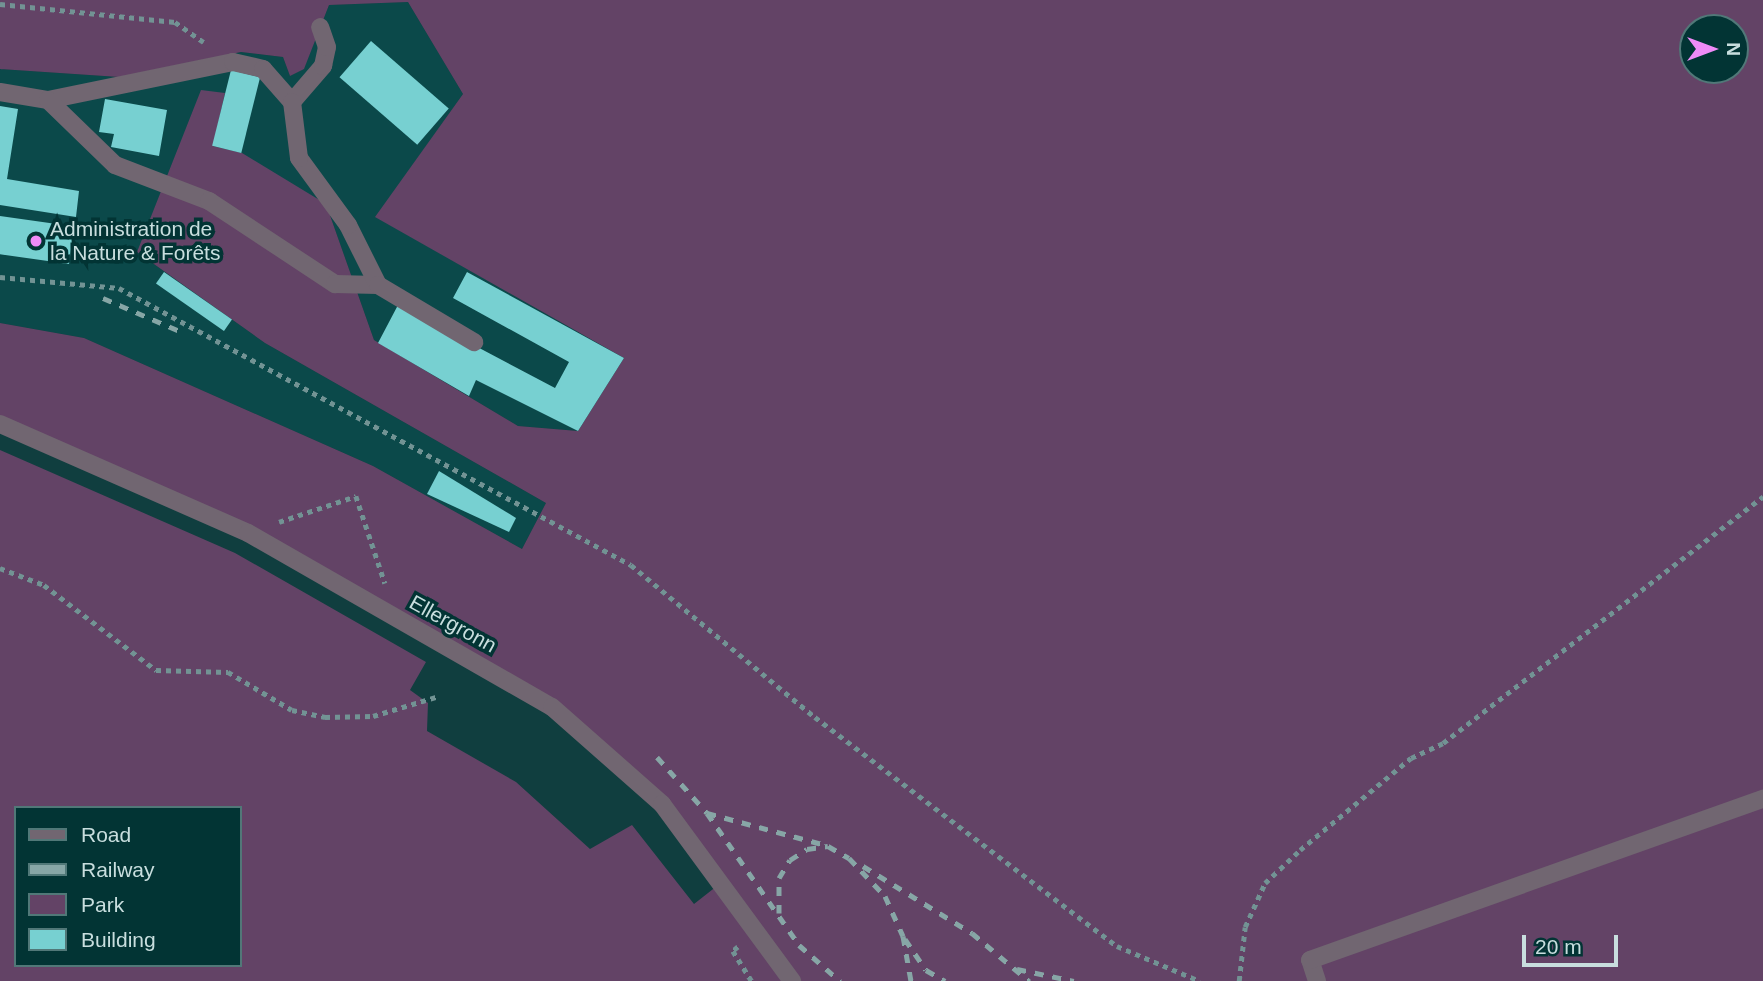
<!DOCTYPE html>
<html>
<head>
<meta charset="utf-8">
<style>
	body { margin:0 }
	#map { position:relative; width:1763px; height:981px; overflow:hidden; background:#103e3f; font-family:Helvetica,sans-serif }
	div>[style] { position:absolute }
	.built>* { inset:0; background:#0b494a }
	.green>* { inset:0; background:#634366 }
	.building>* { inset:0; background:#77d0d1; transform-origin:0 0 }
	.path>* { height:4.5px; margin-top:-2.25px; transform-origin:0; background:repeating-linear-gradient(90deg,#729394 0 5px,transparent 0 10px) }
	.lane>* { height:18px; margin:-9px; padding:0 9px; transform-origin:9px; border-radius:9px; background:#716671 }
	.street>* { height:18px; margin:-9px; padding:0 9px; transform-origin:9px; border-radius:9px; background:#716671 }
	.rail>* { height:5px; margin-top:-2.5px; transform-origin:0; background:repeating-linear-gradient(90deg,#87a6a6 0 9px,transparent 0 18px) }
	.dots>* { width:19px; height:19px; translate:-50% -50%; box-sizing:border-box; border:4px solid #023434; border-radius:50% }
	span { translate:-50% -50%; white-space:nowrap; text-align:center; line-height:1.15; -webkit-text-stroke:7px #023434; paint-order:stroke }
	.poi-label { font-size:21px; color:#c8dede }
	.left { translate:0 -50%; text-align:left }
	.street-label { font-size:21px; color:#c8dede }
	.legend { position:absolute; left:14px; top:806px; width:228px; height:161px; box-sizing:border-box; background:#023434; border:2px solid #517878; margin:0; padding:9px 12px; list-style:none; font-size:21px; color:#c8dede }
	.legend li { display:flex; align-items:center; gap:14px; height:35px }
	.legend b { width:35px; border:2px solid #517878 }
	.north { position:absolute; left:1679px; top:14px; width:70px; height:70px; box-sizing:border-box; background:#023434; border:2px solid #517878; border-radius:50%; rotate:90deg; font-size:19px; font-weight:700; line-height:28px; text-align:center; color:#c8dede }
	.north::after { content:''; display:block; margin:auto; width:24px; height:32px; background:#ef8bf7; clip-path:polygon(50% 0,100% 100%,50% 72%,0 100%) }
	.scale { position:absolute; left:1522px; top:935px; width:96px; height:32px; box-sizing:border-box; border:4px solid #c8dede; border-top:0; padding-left:9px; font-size:21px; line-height:24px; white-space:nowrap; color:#c8dede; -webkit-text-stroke:5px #023434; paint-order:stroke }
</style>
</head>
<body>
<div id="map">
	<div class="built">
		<div style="clip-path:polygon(408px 2px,463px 94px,376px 217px,624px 358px,578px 431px,518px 426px,374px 340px,326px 204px,213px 146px,224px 93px,137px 252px,265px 343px,546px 503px,522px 549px,373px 466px,84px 338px,0 323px,0 69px,119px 77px,241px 52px,283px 57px,290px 76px,304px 68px,329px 5px)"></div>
	</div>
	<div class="green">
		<div style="clip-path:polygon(evenodd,0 0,1763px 0,1763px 981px,0 981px,0 450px,235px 553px,426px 662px,410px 690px,428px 703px,427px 731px,516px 782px,590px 849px,632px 825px,694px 904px,722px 882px,661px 804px,552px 707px,248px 533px,0 424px,0 323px,84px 338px,373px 466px,522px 549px,546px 503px,265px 343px,137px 252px,201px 90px,225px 93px,213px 146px,242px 153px,326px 204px,374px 340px,518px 426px,578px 431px,624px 358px,375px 217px,463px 94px,408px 2px,329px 5px,304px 69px,290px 76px,283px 57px,241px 52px,119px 77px,0 69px,0 0,1693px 28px,1735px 28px,1735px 70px,1693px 70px,1693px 28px,0 0,16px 808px,240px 808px,240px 965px,16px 965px,16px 808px)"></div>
	</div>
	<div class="building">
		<div style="left:371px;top:41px;width:103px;height:48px;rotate:41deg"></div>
		<div style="left:231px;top:70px;width:30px;height:78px;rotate:14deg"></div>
		<div style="clip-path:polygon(105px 99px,167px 110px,159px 156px,111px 147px,114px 134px,99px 132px)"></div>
		<div style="clip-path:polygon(0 106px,18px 109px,7px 179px,79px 191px,76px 217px,0 205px)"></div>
		<div style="left:0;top:216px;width:75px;height:38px;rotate:8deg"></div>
		<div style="left:164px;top:272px;width:83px;height:14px;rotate:35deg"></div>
		<div style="clip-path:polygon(467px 272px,624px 358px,578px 431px,476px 380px,469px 396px,378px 343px,398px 305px,555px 388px,569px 362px,453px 298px)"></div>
		<div style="clip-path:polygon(439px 471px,516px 518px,509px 532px,427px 494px)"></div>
	</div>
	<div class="path">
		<div style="left:0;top:4px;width:176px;rotate:5.9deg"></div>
		<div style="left:175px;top:22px;width:35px;rotate:35deg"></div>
		<div style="left:0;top:277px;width:120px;rotate:5.3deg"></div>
		<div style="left:119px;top:288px;width:582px;rotate:28.41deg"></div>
		<div style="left:631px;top:565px;width:239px;rotate:39.6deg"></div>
		<div style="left:815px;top:717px;width:379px;rotate:37.2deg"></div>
		<div style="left:1117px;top:946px;width:90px;rotate:22.9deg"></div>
		<div style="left:279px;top:522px;width:81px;rotate:-18.7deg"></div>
		<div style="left:356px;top:496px;width:92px;rotate:71.6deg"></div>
		<div style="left:0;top:568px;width:47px;rotate:21.1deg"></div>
		<div style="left:44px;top:585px;width:141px;rotate:37.2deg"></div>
		<div style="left:156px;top:670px;width:72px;rotate:1.6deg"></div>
		<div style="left:228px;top:672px;width:74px;rotate:30.7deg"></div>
		<div style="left:292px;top:710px;width:34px;rotate:12deg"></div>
		<div style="left:325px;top:717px;width:48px;rotate:-1.2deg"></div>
		<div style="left:373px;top:716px;width:66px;rotate:-16.8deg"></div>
		<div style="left:738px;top:947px;width:6px;rotate:141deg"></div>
		<div style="left:733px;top:951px;width:36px;rotate:58deg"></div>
		<div style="left:1239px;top:981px;width:54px;rotate:-83.7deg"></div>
		<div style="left:1245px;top:927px;width:48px;rotate:-65.6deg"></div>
		<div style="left:1265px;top:883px;width:48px;rotate:-43.3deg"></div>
		<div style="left:1300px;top:850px;width:144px;rotate:-39.7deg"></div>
		<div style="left:1411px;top:758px;width:35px;rotate:-25deg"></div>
		<div style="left:1443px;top:743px;width:404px;rotate:-37.6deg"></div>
	</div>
	<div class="lane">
		<div style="left:0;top:92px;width:49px;rotate:9.5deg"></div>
		<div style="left:48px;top:100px;width:189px;rotate:-11.6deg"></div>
		<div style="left:233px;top:62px;width:31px;rotate:13deg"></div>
		<div style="left:263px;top:69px;width:44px;rotate:48.7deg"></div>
		<div style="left:292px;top:102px;width:48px;rotate:-49.3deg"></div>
		<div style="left:323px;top:66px;width:19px;rotate:-78deg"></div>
		<div style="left:327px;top:47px;width:21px;rotate:-109deg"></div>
		<div style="left:48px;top:100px;width:93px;rotate:44.1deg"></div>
		<div style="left:115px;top:165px;width:101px;rotate:21deg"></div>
		<div style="left:209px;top:201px;width:151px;rotate:33.4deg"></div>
		<div style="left:335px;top:284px;width:43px;rotate:1.3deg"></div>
		<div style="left:378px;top:285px;width:67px;rotate:-116.6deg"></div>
		<div style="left:348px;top:225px;width:83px;rotate:-126.2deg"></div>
		<div style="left:299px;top:158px;width:56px;rotate:-97.1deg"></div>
		<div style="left:378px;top:285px;width:112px;rotate:30.7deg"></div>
		<div style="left:1317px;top:981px;width:22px;rotate:-108deg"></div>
		<div style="left:1310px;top:960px;width:481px;rotate:-19.6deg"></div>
	</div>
	<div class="street">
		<div style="left:0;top:424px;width:271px;rotate:23.7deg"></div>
		<div style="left:248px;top:533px;width:350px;rotate:29.8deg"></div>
		<div style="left:552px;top:707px;width:147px;rotate:41.4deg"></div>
		<div style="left:662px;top:804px;width:220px;rotate:53.7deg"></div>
	</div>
	<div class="rail">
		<div style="left:103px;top:298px;width:86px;rotate:23.3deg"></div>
		<div style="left:657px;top:757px;width:75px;rotate:48.2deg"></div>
		<div style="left:707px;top:813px;width:161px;rotate:55.1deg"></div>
		<div style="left:799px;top:945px;width:55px;rotate:41.3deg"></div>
		<div style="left:707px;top:813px;width:119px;rotate:15.1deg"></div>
		<div style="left:863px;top:866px;width:128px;rotate:31.6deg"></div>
		<div style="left:972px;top:933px;width:75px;rotate:40.1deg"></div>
		<div style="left:779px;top:913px;width:35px;rotate:-90deg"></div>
		<div style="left:779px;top:878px;width:21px;rotate:-59deg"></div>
		<div style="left:790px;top:860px;width:20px;rotate:-33deg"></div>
		<div style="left:807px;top:849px;width:21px;rotate:-8deg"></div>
		<div style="left:828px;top:846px;width:24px;rotate:30deg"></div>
		<div style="left:849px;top:858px;width:52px;rotate:46.5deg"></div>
		<div style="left:885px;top:896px;width:44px;rotate:65.8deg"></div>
		<div style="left:903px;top:936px;width:46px;rotate:79.9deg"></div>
		<div style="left:905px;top:939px;width:37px;rotate:56deg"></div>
		<div style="left:926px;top:970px;width:22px;rotate:30deg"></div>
		<div style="left:1017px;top:969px;width:58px;rotate:11.9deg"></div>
	</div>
	<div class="dots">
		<div style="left:36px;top:241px;background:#ef8bf7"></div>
	</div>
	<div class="poi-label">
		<span class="left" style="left:50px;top:241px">Administration de<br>la Nature &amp; Forêts</span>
	</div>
	<div class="street-label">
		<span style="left:453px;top:624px;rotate:29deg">Ellergronn</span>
	</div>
	<ul class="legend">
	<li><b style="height:9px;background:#716671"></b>Road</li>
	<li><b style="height:9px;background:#87a6a6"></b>Railway</li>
	<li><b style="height:19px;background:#634366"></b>Park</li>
	<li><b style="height:19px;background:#77d0d1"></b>Building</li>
	</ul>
	<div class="north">N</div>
	<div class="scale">20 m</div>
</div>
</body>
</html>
